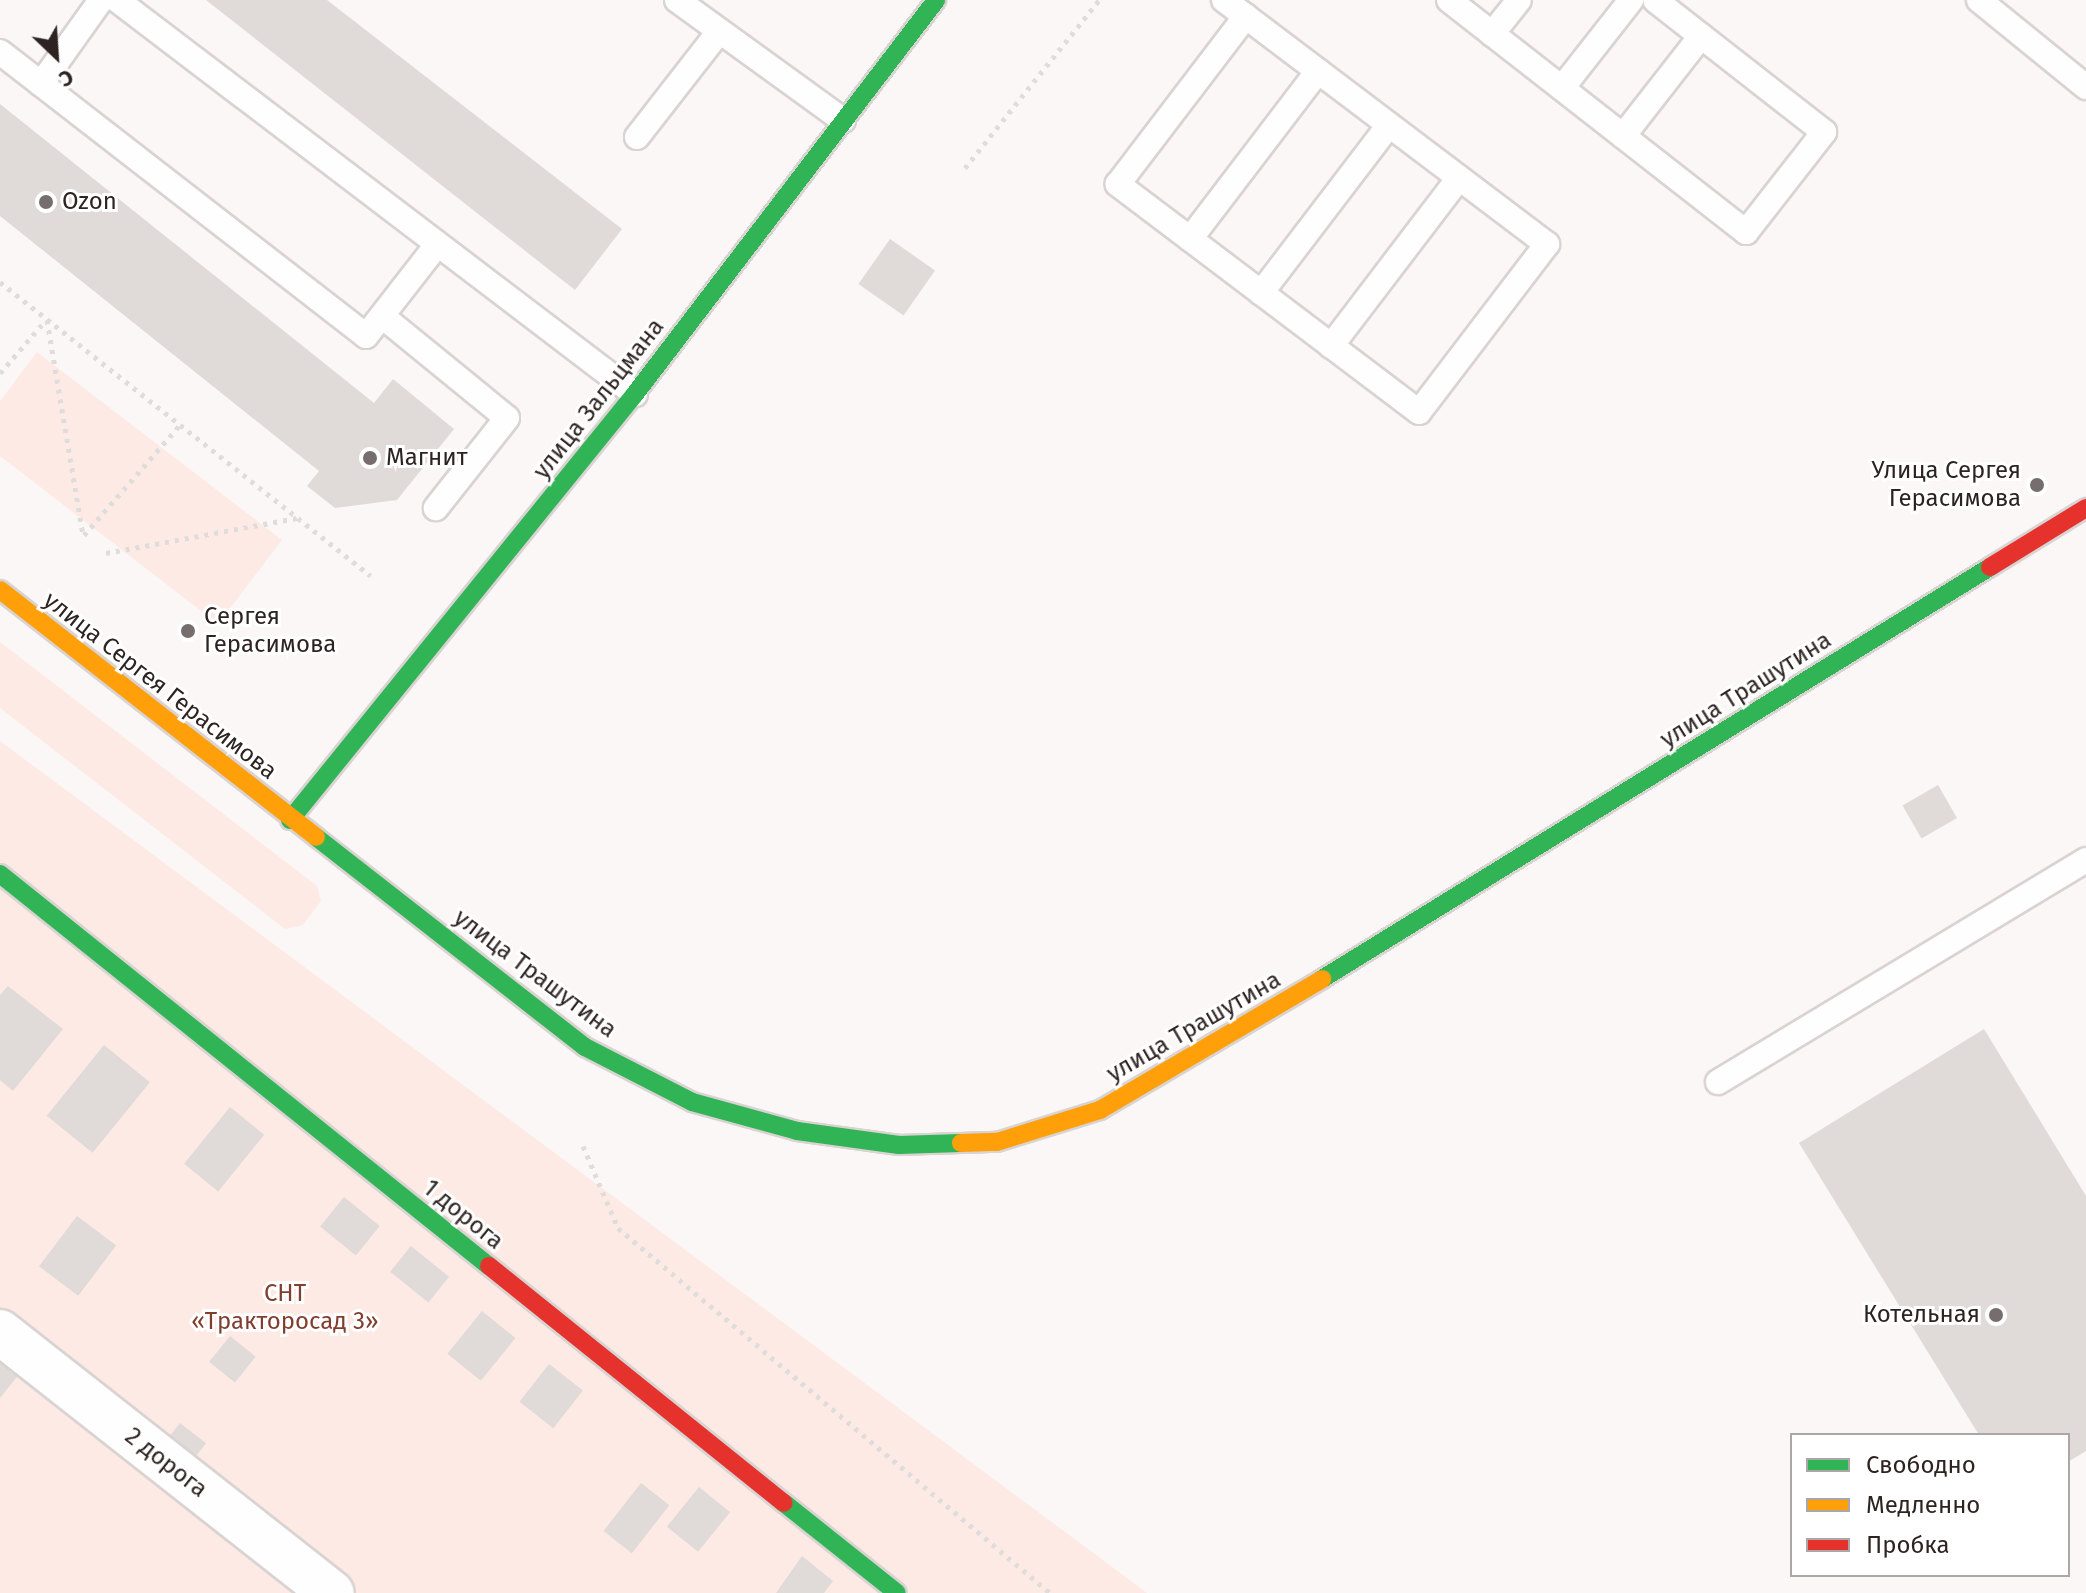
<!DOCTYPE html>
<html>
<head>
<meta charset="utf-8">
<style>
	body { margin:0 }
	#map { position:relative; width:2086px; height:1593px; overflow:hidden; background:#fbf7f6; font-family:"Fira Sans",sans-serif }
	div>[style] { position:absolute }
	.green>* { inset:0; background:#fdeae5 }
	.building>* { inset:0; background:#e0dad8; transform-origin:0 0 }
	.path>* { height:5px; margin-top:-2.5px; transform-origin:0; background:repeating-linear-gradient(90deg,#dfdddc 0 4px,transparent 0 10px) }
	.roads { filter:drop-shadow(2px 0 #d9d3d2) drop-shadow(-2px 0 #d9d3d2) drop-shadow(0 2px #d9d3d2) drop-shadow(0 -2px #d9d3d2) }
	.lane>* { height:24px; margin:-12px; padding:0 12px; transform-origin:12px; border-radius:12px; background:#fefefe }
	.street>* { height:44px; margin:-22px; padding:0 22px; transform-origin:22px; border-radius:22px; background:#fefefe }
	.fast>* { height:18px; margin:-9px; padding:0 9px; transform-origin:9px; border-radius:9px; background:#30b455 }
	.slow>* { height:18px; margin:-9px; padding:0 9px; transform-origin:9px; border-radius:9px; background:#ff9f0a }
	.jam>* { height:18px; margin:-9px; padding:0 9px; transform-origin:9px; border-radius:9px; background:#e5322d }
	.dots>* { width:22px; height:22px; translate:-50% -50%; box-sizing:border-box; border:4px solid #fff; border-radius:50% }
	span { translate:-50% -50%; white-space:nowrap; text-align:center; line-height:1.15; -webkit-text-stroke:6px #fff; paint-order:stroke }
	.poi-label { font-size:24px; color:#2d2422 }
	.left { translate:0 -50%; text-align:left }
	.right { translate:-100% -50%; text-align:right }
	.street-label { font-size:24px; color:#2d2422 }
	.park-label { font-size:24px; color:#803e2e }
	.legend { position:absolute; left:1790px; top:1433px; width:280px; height:144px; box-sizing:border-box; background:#fff; border:2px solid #aba7a7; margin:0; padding:10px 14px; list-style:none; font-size:24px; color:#2d2422 }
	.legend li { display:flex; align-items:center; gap:16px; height:40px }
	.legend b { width:40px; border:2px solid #aba7a7 }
	.north { position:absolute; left:16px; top:16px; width:80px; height:80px; -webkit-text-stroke:6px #fff; paint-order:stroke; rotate:155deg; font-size:22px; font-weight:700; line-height:32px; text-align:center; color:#2d2422 }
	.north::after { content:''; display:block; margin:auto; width:28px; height:36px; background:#2d2422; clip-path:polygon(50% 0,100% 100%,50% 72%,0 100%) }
</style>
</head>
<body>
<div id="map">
	<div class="green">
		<div style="clip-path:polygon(37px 352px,282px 540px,218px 624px,0 456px,0 401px)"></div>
		<div style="clip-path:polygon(0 642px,317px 886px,321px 901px,303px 925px,285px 929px,0 708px)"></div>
		<div style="clip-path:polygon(0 741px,1115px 1569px,1147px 1593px,0 1593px)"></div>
	</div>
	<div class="building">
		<div style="clip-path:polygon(206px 0,327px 0,622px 229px,575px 290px)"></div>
		<div style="clip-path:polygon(0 104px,374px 403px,393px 379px,454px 429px,397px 500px,335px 508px,307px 486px,319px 471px,0 216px)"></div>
		<div style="left:890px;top:239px;width:55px;height:55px;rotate:35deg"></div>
		<div style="left:1938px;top:785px;width:38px;height:41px;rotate:60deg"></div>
		<div style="clip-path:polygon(8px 986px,63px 1029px,13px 1091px,0 1080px,0 995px)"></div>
		<div style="clip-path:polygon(1984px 1029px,2086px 1196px,2086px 1451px,2068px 1462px,2068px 1435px,1979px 1435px,1799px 1143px)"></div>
		<div style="left:104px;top:1045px;width:59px;height:91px;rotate:39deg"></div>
		<div style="left:230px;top:1107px;width:44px;height:73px;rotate:39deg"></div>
		<div style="left:344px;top:1197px;width:46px;height:38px;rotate:39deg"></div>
		<div style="left:77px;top:1216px;width:49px;height:63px;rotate:37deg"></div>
		<div style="left:411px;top:1246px;width:49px;height:33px;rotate:39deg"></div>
		<div style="left:482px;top:1311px;width:43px;height:55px;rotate:39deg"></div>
		<div style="left:230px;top:1336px;width:33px;height:33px;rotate:39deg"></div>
		<div style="clip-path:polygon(0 1350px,24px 1368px,0 1398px)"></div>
		<div style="left:549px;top:1364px;width:43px;height:48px;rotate:38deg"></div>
		<div style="left:180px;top:1423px;width:33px;height:30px;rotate:38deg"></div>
		<div style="left:641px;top:1483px;width:36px;height:61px;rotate:38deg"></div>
		<div style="left:699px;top:1487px;width:40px;height:51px;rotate:39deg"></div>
		<div style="clip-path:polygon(802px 1556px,833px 1581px,824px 1593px,776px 1593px)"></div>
	</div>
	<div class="path">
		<div style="left:965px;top:168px;width:215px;rotate:-51.4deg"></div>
		<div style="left:0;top:282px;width:473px;rotate:38.4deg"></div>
		<div style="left:47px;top:320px;width:219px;rotate:80.5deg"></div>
		<div style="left:0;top:373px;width:70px;rotate:-49deg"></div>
		<div style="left:84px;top:535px;width:146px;rotate:-48.9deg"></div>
		<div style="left:106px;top:553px;width:194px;rotate:-10.4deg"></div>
		<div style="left:583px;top:1146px;width:89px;rotate:66.9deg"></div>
		<div style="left:618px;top:1228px;width:566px;rotate:40.19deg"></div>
	</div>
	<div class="roads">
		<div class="lane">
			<div style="left:117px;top:0;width:651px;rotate:37.26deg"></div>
			<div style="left:677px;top:0;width:205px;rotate:35.9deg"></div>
			<div style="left:1224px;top:0;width:405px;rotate:37.1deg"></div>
			<div style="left:1547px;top:244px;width:211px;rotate:127.3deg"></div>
			<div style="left:1419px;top:412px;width:378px;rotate:-142.9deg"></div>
			<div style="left:1118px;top:184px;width:211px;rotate:-52.7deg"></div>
			<div style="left:1449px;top:0;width:377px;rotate:38deg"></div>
			<div style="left:1746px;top:232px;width:127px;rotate:-52deg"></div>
			<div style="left:1824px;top:132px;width:214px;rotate:-142deg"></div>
			<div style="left:1979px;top:0;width:138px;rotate:39.1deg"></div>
			<div style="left:1492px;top:34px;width:43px;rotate:-51.5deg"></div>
			<div style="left:0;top:52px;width:463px;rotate:37.8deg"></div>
			<div style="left:366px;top:336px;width:114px;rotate:-52.1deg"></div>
			<div style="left:41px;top:84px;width:103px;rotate:-54.5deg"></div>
			<div style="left:1562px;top:88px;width:112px;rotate:-51.9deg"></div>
			<div style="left:1623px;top:136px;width:127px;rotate:-52deg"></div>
			<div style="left:637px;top:137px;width:132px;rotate:-52.1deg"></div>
			<div style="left:1190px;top:239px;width:211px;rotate:-52.7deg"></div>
			<div style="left:1261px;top:293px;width:211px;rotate:-52.7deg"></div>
			<div style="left:382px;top:316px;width:161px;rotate:39.2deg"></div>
			<div style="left:507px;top:418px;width:115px;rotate:128.3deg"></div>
			<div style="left:1331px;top:346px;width:211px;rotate:-52.7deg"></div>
			<div style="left:1718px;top:1082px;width:430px;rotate:-31.1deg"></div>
		</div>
		<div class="street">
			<div style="left:0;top:1332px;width:422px;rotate:38.2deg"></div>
		</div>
		<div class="fast">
			<div style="left:290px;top:820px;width:548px;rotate:-51deg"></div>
			<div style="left:635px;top:394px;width:496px;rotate:-52.6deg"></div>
			<div style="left:316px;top:837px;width:341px;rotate:38deg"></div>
			<div style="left:585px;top:1047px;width:120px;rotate:27.2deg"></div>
			<div style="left:692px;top:1102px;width:109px;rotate:15.4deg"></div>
			<div style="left:797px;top:1131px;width:103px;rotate:7.8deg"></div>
			<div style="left:899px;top:1145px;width:62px;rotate:-1.8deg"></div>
			<div style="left:0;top:874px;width:627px;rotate:38.72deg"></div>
			<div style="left:1322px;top:979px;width:785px;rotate:-31.66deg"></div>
			<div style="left:784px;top:1503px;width:144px;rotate:38.5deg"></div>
		</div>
		<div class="slow">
			<div style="left:0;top:590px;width:401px;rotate:38deg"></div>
			<div style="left:961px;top:1143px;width:36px;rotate:-2deg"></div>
			<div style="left:997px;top:1142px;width:108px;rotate:-17.3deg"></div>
			<div style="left:1100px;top:1110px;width:258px;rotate:-30.5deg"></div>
		</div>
		<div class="jam">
			<div style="left:1990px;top:567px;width:113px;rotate:-31.6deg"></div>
			<div style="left:489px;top:1266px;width:378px;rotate:38.8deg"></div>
		</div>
	</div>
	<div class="dots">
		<div style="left:46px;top:202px;background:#756e6c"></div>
		<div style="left:370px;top:458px;background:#756e6c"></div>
		<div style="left:2037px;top:485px;background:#756e6c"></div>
		<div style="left:188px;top:631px;background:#756e6c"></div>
		<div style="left:1996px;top:1315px;background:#756e6c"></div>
	</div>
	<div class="poi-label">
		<span class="left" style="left:62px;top:202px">Ozon</span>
		<span class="left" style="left:386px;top:458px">Магнит</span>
		<span class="right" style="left:2021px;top:485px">Улица Сергея<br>Герасимова</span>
		<span class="left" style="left:204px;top:631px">Сергея<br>Герасимова</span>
		<span class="right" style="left:1980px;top:1315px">Котельная</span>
	</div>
	<div class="street-label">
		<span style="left:599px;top:399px;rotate:-52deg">улица Зальцмана</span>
		<span style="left:160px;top:686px;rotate:38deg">улица Сергея Герасимова</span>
		<span style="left:1746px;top:690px;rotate:-32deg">улица Трашутина</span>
		<span style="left:535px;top:974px;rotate:37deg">улица Трашутина</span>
		<span style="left:1194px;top:1027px;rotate:-30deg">улица Трашутина</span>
		<span style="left:463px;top:1215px;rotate:39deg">1 дорога</span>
		<span style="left:166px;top:1463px;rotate:38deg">2 дорога</span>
	</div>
	<div class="park-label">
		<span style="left:285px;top:1308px">СНТ<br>«Тракторосад 3»</span>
	</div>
	<ul class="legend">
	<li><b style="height:10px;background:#30b455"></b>Свободно</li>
	<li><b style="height:10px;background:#ff9f0a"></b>Медленно</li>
	<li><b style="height:10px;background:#e5322d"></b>Пробка</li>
	</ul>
	<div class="north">С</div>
</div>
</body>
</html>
